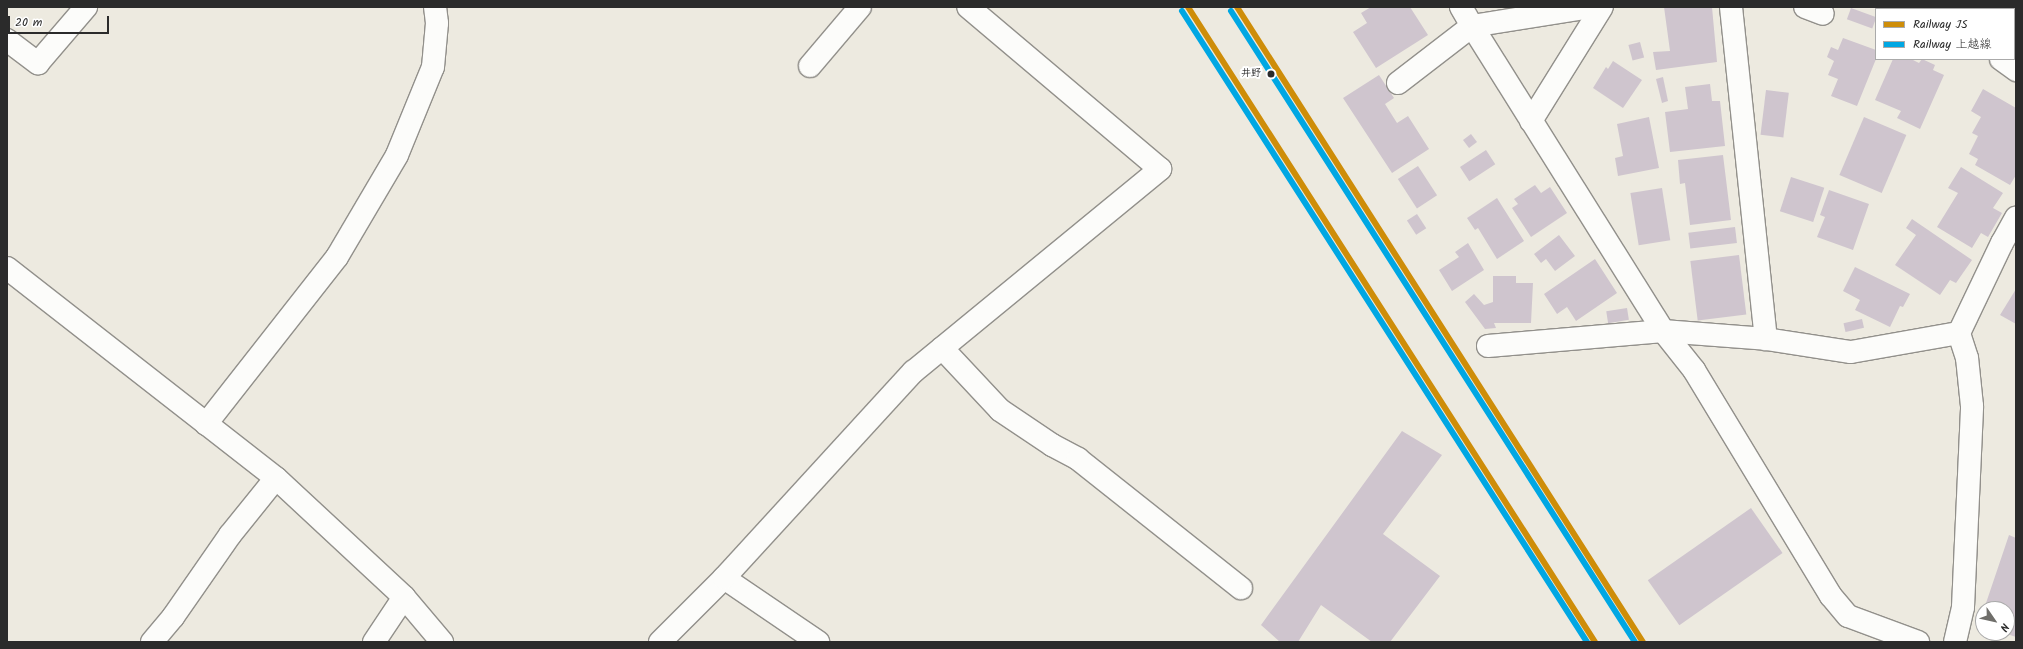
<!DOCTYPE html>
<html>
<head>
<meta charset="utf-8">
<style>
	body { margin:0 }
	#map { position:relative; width:2023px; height:649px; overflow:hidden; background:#edeae0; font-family:Kalam,"Klee One",sans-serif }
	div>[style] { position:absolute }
	.building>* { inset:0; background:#cfc5ce; transform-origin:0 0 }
	.roads { filter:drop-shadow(1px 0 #92908b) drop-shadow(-1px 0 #92908b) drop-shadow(0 1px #92908b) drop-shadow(0 -1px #92908b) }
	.minor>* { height:22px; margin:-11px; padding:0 11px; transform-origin:11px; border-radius:11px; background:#fcfcfa }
	.major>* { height:22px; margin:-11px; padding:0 11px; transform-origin:11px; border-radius:11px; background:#fcfcfa }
	.rail-1>* { height:6px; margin:-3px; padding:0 3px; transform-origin:3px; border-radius:3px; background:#ce8d09 }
	.rail-2>* { height:6px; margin:-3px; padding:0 3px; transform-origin:3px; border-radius:3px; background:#00a7e3 }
	.dots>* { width:11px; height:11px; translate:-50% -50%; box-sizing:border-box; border:2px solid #fff; border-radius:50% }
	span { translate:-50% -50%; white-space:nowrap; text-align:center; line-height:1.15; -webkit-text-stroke:4px #fff; paint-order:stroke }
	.stop-label { font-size:10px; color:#2b2b2b; font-weight:700 }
	.right { translate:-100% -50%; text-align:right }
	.frame { position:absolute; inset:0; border:8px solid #2b2b2b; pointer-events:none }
	.legend { position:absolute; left:1875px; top:8px; width:140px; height:52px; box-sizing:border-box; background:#fff; border:1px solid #aaa; margin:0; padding:5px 7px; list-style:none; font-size:12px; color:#2b2b2b }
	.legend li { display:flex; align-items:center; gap:8px; height:20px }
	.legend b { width:20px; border:1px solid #aaa }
	.north { position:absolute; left:1975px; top:601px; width:40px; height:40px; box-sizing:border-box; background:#fff; border:1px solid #aaa; border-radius:50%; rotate:124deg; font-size:11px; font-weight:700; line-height:16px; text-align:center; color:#2b2b2b }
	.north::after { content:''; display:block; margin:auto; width:14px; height:18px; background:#6f6e6a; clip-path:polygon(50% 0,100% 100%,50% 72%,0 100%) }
	.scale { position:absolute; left:8px; top:16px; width:101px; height:18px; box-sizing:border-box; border:2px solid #2b2b2b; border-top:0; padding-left:5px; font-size:12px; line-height:14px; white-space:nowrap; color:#2b2b2b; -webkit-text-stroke:3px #fff; paint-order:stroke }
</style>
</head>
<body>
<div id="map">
	<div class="building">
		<div style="clip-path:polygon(1371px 7px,1410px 7px,1428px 35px,1376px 68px,1353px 32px,1367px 23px,1361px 13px)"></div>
		<div style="clip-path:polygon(1664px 7px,1712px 7px,1717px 62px,1656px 70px,1653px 52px,1670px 51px)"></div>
		<div style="left:1917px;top:7px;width:50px;height:2px"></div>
		<div style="left:1851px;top:8px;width:27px;height:12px;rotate:20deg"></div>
		<div style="clip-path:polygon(1843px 38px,1876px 50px,1876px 59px,1857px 106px,1831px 96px,1838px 79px,1828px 75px,1834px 61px,1827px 57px,1831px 47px,1838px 50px)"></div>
		<div style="left:1640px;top:42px;width:16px;height:12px;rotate:75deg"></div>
		<div style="clip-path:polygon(1893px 59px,1911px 59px,1919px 63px,1922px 59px,1935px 65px,1933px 70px,1944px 75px,1920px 129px,1897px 118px,1901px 111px,1875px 100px)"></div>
		<div style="clip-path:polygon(1613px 61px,1642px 80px,1623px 108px,1593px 88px,1606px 67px,1608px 69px)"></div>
		<div style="clip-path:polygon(1379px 75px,1394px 98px,1385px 104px,1397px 123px,1408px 116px,1429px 149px,1392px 173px,1343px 98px)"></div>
		<div style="clip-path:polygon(1663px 77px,1668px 101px,1662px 103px,1656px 79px)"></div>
		<div style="clip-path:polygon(1710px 84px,1712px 101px,1720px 101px,1725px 146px,1670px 152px,1665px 112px,1688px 109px,1685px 87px)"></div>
		<div style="clip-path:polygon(1983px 89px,2016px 108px,2016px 175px,2010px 185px,1975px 165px,1978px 159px,1969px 154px,1978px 136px,1972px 133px,1981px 117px,1971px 111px)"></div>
		<div style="left:1766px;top:90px;width:23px;height:45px;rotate:7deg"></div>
		<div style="clip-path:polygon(1649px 117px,1659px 168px,1618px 176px,1615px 158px,1623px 156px,1617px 124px)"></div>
		<div style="left:1864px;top:117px;width:46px;height:63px;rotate:23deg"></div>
		<div style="left:1471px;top:134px;width:10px;height:10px;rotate:53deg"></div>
		<div style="left:1486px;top:150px;width:17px;height:31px;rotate:57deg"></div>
		<div style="clip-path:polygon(1723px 155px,1731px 220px,1690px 225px,1685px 183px,1680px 184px,1678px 160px)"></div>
		<div style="left:1418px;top:166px;width:35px;height:24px;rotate:57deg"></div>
		<div style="clip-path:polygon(1961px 167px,2003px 193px,1993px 208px,2002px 213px,1988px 237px,1981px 233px,1972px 248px,1937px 227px,1958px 193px,1948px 188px)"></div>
		<div style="left:1791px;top:177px;width:35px;height:36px;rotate:18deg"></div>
		<div style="clip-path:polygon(1535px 185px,1541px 193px,1550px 187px,1567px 213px,1531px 237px,1512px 208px,1518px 204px,1514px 199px)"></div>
		<div style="left:1662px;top:188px;width:53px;height:32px;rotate:81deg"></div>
		<div style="clip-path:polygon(1829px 190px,1869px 204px,1853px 250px,1817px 237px,1825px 217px,1820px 215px)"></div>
		<div style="clip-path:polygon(1497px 198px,1524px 241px,1497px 259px,1478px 228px,1475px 230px,1467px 218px)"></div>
		<div style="left:1417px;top:214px;width:17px;height:12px;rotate:57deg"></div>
		<div style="clip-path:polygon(1912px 219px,1972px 260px,1956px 283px,1950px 280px,1940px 295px,1895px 265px,1916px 235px,1906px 228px)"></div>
		<div style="left:1735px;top:227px;width:16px;height:47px;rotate:83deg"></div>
		<div style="clip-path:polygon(1559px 235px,1575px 256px,1555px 271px,1546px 259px,1541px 263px,1534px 254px)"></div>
		<div style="clip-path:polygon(1468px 243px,1484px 270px,1452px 291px,1439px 270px,1459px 257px,1455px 252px)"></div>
		<div style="left:1739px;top:255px;width:60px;height:49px;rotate:83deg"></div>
		<div style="clip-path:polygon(1595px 259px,1617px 293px,1576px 321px,1567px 307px,1557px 314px,1544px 294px)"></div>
		<div style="clip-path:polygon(1855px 267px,1910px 294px,1903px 307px,1900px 306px,1890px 327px,1855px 310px,1860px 300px,1843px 291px)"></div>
		<div style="clip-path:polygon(1493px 276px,1516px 276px,1516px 283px,1533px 283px,1531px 323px,1494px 323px,1496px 328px,1485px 329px,1465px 302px,1474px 294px,1484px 305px,1493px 302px)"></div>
		<div style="clip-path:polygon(2016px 289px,2016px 324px,2000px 315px)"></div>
		<div style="left:1627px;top:308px;width:12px;height:21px;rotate:81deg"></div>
		<div style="left:1862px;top:319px;width:9px;height:19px;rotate:77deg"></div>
		<div style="clip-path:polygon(1402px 431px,1442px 455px,1383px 534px,1440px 576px,1390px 642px,1372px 642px,1321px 605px,1298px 642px,1280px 642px,1261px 625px)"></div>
		<div style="left:1751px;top:508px;width:55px;height:126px;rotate:55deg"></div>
		<div style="clip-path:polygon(2009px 535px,2016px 538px,2016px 637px,2004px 633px,2007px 633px,2007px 609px,1984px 609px)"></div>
		<div style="clip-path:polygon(1983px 614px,1983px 626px,1979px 625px)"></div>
	</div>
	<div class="roads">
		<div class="minor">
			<div style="left:1731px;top:7px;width:334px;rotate:84deg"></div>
			<div style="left:1805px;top:7px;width:19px;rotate:21deg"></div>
			<div style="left:1912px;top:7px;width:4px;rotate:27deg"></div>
			<div style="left:1472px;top:26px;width:360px;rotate:57.9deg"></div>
			<div style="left:1663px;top:331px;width:50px;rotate:51.5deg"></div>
			<div style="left:1694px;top:370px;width:264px;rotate:58.8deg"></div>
			<div style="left:1831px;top:596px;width:26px;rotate:50deg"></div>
			<div style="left:1848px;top:616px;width:75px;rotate:20.4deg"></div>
			<div style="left:7px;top:40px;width:39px;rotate:37deg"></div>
			<div style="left:38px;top:63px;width:74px;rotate:-49.4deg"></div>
			<div style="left:2001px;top:59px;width:19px;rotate:36deg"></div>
			<div style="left:810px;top:66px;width:77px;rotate:-49.7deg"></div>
			<div style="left:1398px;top:83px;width:93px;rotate:-37.6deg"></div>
			<div style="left:1472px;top:26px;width:121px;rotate:-9.1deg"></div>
			<div style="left:1531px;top:121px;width:134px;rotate:-58.1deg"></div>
			<div style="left:7px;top:268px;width:341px;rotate:38deg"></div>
			<div style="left:276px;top:478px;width:175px;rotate:42.9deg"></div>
			<div style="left:404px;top:597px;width:59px;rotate:49.8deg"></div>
			<div style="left:1488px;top:346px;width:176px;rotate:-4.9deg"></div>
			<div style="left:1663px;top:331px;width:103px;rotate:4.4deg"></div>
			<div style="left:1766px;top:339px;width:86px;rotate:8.7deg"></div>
			<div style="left:1851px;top:352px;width:110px;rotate:-10deg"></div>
			<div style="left:1959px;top:333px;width:100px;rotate:-64.5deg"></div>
			<div style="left:2002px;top:243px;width:29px;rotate:-61deg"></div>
			<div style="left:942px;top:348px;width:85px;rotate:46.9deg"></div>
			<div style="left:1000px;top:410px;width:63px;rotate:33.9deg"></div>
			<div style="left:1052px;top:445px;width:30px;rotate:28deg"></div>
			<div style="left:1078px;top:459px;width:208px;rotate:38.4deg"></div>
			<div style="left:206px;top:424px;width:212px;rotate:-51.9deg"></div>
			<div style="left:337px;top:257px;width:118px;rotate:-59.5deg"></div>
			<div style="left:397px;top:155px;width:95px;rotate:-67.8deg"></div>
			<div style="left:433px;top:67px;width:44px;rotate:-84.8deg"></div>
			<div style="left:437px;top:23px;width:16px;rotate:-97deg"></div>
			<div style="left:724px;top:578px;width:114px;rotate:34.2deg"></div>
			<div style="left:152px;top:642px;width:33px;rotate:-50deg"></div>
			<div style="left:173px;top:617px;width:100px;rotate:-55.2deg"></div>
			<div style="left:230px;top:535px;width:73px;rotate:-51.1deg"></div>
			<div style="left:374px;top:642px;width:54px;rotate:-56.3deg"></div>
			<div style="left:660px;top:642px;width:91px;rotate:-45deg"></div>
			<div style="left:724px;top:578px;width:280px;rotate:-47.5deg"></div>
			<div style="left:913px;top:372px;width:320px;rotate:-39.4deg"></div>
			<div style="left:1160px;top:169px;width:251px;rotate:-139.8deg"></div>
			<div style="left:1955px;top:642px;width:36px;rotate:-77deg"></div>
			<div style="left:1963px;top:607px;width:201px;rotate:-87.4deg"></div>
			<div style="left:1972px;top:406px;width:48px;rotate:-95.9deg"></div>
			<div style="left:1967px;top:358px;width:26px;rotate:-108deg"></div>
		</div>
		<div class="major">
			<div style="left:1461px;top:7px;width:22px;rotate:60deg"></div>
		</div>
	</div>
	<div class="rail-1">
		<div style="left:1188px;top:7px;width:754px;rotate:57.34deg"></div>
		<div style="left:1237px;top:7px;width:754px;rotate:57.41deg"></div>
	</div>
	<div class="rail-2">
		<div style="left:1182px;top:11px;width:750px;rotate:57.31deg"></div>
		<div style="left:1231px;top:11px;width:749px;rotate:57.37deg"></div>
	</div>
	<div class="dots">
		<div style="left:1271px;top:74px;background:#2b2b2b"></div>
	</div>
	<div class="stop-label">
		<span class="right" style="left:1261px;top:74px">井野</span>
	</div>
	<div class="frame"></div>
	<ul class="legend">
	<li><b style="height:5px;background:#ce8d09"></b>Railway JS</li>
	<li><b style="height:5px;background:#00a7e3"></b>Railway 上越線</li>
	</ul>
	<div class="north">N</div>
	<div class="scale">20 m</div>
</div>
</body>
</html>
